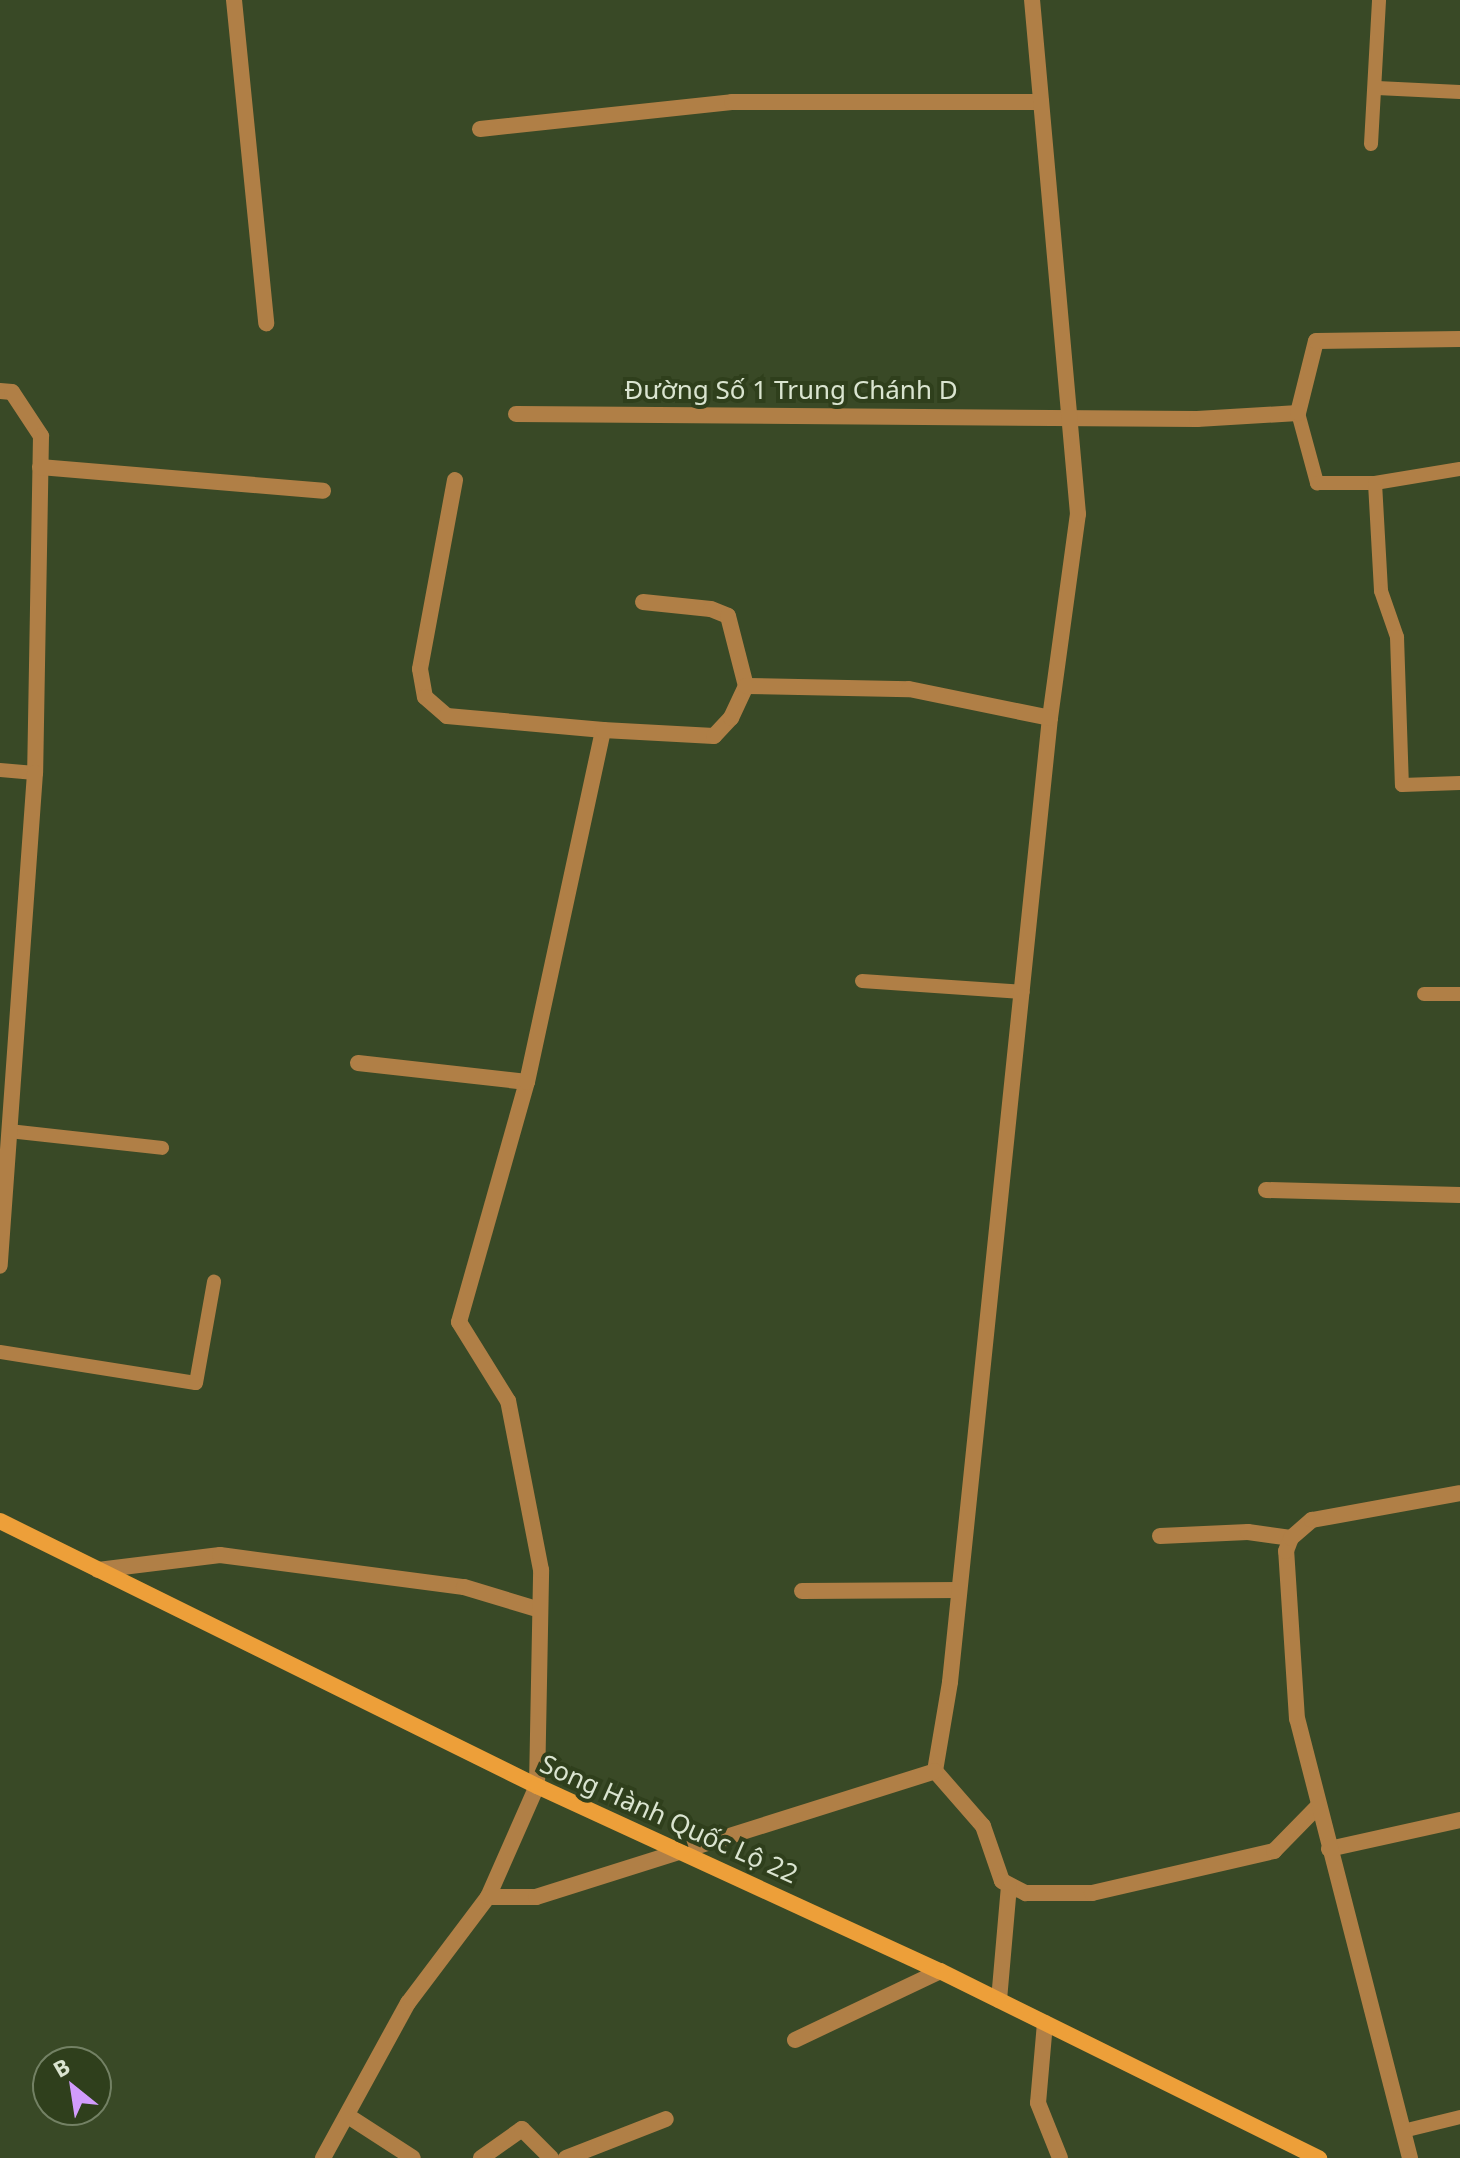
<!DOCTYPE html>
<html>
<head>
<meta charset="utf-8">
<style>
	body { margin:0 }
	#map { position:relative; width:1460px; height:2158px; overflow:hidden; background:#394926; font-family:"Noto Sans",sans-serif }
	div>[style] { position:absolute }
	.lane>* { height:14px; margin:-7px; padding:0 7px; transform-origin:7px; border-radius:7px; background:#b07f46 }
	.street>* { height:16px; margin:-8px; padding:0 8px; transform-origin:8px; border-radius:8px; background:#b07f46 }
	.secondary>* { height:16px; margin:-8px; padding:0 8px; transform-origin:8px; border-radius:8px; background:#ed9f39 }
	span { translate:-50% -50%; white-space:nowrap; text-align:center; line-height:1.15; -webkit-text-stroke:8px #2f3f1c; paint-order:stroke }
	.street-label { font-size:26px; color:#dae4d0 }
	.north { position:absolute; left:32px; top:2046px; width:80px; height:80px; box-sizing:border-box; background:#2f3f1c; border:2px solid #738164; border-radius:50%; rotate:330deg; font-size:22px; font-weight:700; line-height:32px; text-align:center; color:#dae4d0 }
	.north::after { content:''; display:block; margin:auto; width:28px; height:36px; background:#d29cfd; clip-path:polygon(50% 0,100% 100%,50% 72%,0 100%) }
</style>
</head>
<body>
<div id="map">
	<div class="lane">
		<div style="left:1377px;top:88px;width:83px;rotate:2.8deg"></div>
		<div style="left:1371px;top:144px;width:144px;rotate:-86.8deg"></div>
		<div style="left:1298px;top:413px;width:73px;rotate:74.8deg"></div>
		<div style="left:1317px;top:483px;width:58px"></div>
		<div style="left:1375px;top:483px;width:86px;rotate:-9.4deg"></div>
		<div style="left:1375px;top:483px;width:108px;rotate:86.8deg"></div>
		<div style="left:1381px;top:591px;width:49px;rotate:70.8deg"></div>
		<div style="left:1397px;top:637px;width:148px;rotate:88.1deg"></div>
		<div style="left:1402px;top:785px;width:58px;rotate:-2deg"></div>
		<div style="left:0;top:770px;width:35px;rotate:5deg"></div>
		<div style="left:862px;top:981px;width:161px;rotate:3.9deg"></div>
		<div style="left:1424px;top:994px;width:36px"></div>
		<div style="left:9px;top:1131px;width:154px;rotate:6.3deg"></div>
		<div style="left:0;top:1352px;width:198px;rotate:9deg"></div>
		<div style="left:196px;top:1383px;width:103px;rotate:-79.9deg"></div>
		<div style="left:1403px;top:2131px;width:59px;rotate:-13.8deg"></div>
	</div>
	<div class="street">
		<div style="left:234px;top:0;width:325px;rotate:84.3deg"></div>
		<div style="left:480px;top:129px;width:253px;rotate:-6.1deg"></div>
		<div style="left:732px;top:102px;width:309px"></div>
		<div style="left:0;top:391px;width:12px;rotate:5deg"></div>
		<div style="left:12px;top:392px;width:53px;rotate:56.6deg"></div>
		<div style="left:41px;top:436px;width:337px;rotate:91deg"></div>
		<div style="left:35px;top:773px;width:494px;rotate:94.1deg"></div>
		<div style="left:516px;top:414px;width:681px;rotate:0.42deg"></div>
		<div style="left:1197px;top:419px;width:101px;rotate:-3.4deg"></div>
		<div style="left:1298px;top:413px;width:74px;rotate:-76deg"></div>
		<div style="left:1316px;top:341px;width:144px;rotate:-0.8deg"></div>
		<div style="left:40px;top:467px;width:284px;rotate:4.8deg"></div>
		<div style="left:455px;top:480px;width:192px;rotate:100.5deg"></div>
		<div style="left:420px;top:669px;width:28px;rotate:80deg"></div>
		<div style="left:425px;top:697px;width:29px;rotate:41deg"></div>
		<div style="left:447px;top:716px;width:157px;rotate:5.1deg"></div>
		<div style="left:643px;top:602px;width:68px;rotate:5.9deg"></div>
		<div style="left:711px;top:609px;width:18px;rotate:22deg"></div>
		<div style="left:728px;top:616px;width:72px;rotate:75.6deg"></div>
		<div style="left:358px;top:1063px;width:170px;rotate:6.4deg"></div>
		<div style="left:1266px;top:1190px;width:194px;rotate:1.5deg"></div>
		<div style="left:1160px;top:1536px;width:88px;rotate:-2.6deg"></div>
		<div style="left:1248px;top:1532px;width:43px;rotate:7.9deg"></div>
		<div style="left:98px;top:1570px;width:123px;rotate:-7deg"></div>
		<div style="left:220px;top:1555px;width:246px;rotate:7.5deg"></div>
		<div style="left:464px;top:1587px;width:79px;rotate:16.8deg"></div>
		<div style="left:802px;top:1591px;width:157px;rotate:-0.4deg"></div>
		<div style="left:935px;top:1771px;width:90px;rotate:-80.4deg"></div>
		<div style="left:950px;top:1682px;width:969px;rotate:-84.08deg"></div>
		<div style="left:1050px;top:718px;width:206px;rotate:-82.2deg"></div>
		<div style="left:1078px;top:514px;width:516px;rotate:-95.11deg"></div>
		<div style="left:935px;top:1771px;width:73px;rotate:48.9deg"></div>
		<div style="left:983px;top:1826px;width:58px;rotate:70.9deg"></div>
		<div style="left:1002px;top:1881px;width:27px;rotate:27deg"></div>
		<div style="left:1026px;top:1893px;width:66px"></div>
		<div style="left:1092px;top:1893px;width:187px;rotate:-13deg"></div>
		<div style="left:1274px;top:1851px;width:63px;rotate:-45.6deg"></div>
		<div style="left:1329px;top:1849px;width:134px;rotate:-12.5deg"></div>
		<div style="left:488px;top:1897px;width:121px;rotate:-66.2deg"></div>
		<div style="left:537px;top:1786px;width:216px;rotate:-88.9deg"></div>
		<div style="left:541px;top:1570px;width:172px;rotate:-101deg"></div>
		<div style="left:508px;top:1401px;width:93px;rotate:-121.8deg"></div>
		<div style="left:459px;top:1322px;width:249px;rotate:-74.2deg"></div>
		<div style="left:527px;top:1082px;width:360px;rotate:-77.8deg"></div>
		<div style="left:603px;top:730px;width:111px;rotate:3.1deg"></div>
		<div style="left:714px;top:736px;width:25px;rotate:-47deg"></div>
		<div style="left:731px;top:718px;width:35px;rotate:-65deg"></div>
		<div style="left:746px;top:686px;width:163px;rotate:1.1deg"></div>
		<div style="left:909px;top:689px;width:144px;rotate:11.6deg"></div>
		<div style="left:999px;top:2000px;width:115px;rotate:-85deg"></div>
		<div style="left:1045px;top:2023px;width:80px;rotate:95deg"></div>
		<div style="left:1038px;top:2103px;width:59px;rotate:68.2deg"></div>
		<div style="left:795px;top:2040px;width:161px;rotate:-25.4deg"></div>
		<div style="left:348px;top:2116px;width:77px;rotate:32.9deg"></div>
		<div style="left:323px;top:2158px;width:177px;rotate:-61.3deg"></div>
		<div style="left:408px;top:2003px;width:133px;rotate:-53deg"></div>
		<div style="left:488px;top:1897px;width:48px"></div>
		<div style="left:536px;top:1897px;width:418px;rotate:-17.5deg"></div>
		<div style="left:481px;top:2158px;width:50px;rotate:-35.3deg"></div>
		<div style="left:522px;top:2129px;width:41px;rotate:45deg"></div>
		<div style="left:566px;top:2158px;width:107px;rotate:-21.3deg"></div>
		<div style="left:1410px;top:2158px;width:453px;rotate:-104.4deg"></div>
		<div style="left:1297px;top:1719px;width:168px;rotate:-93.7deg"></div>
		<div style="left:1286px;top:1551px;width:14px;rotate:-69deg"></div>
		<div style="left:1291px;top:1538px;width:28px;rotate:-41deg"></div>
		<div style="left:1312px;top:1520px;width:150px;rotate:-10.3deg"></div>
	</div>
	<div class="secondary">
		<div style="left:0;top:1521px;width:599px;rotate:26.27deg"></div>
		<div style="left:537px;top:1786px;width:443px;rotate:24.7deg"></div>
		<div style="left:940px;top:1971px;width:423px;rotate:26.3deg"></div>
	</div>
	<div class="street-label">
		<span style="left:791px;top:390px">Đường Số 1 Trung Chánh D</span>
		<span style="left:669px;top:1819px;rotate:24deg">Song Hành Quốc Lộ 22</span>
	</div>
	<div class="north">B</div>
</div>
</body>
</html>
